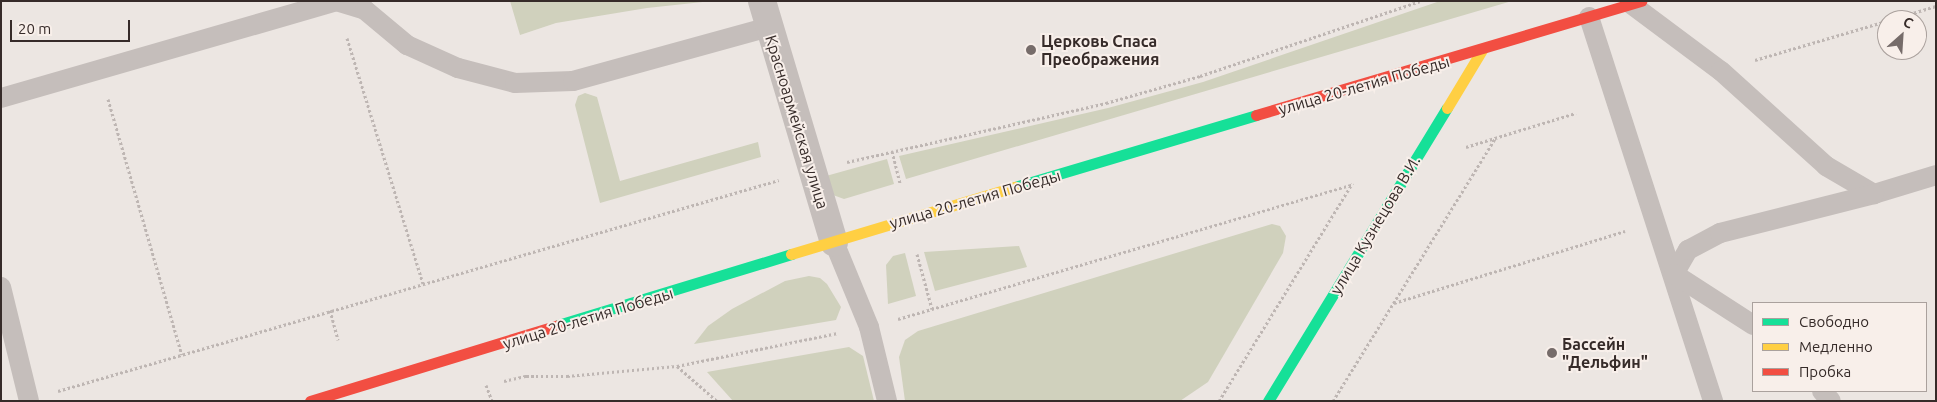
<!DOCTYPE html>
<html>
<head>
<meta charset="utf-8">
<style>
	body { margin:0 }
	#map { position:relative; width:1937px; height:402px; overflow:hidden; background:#ece6e2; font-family:Ubuntu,sans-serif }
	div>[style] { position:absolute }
	.green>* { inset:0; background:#d0d1bd }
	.path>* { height:3px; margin-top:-1.5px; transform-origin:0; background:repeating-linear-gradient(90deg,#beb6b3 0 2.5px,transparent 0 5px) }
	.lane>* { height:20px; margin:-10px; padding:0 10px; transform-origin:10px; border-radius:10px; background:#c5bebb }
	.street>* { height:28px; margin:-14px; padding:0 14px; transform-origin:14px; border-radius:14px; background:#c5bebb }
	.fast>* { height:11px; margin:-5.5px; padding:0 5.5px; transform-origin:5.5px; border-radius:5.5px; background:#16e098 }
	.slow>* { height:11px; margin:-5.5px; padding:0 5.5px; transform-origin:5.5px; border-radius:5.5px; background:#ffcf43 }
	.jam>* { height:11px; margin:-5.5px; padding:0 5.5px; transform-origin:5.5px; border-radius:5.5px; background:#f24e42 }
	.dots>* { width:14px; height:14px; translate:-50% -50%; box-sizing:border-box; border:2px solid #f8efea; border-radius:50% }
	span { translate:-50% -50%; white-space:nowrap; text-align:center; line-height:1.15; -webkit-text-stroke:4px #f8efea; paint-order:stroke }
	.poi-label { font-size:16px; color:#362b29; font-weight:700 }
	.left { translate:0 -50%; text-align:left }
	.street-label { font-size:16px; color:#362b29 }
	.frame { position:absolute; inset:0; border:2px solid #362b29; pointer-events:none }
	.legend { position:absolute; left:1752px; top:302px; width:175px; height:90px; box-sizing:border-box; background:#f8efea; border:1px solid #aaa19d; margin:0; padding:6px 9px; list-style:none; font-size:15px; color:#362b29 }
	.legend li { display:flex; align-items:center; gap:10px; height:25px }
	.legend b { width:25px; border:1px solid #aaa19d }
	.north { position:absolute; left:1877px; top:10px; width:50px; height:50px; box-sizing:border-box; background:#f8efea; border:1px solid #aaa19d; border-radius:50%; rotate:26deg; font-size:14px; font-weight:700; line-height:20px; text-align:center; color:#362b29 }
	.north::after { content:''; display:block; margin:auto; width:18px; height:22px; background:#766c6a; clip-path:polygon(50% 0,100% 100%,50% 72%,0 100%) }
	.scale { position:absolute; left:10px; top:20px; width:120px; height:22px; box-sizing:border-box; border:2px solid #362b29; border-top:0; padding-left:6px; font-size:15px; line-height:18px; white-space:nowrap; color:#362b29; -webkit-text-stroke:4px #f8efea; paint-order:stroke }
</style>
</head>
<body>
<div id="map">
	<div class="green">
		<div style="clip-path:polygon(510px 1px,712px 1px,647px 8px,556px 23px,520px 35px)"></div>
		<div style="clip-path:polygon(1440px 1px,1512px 1px,906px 179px,899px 156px,1108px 108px,1203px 82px)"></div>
		<div style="clip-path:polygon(585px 93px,597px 97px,620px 181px,758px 142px,761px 157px,600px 203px,575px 105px,578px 96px)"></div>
		<div style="clip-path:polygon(887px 159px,894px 184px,844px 199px,833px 195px,826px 176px)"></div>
		<div style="clip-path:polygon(1272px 224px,1280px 226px,1286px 236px,1283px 253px,1208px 382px,1180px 401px,905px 401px,899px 357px,905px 340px,918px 331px)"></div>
		<div style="clip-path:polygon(1019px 246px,1027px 267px,935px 291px,924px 252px)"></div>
		<div style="clip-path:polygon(905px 253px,916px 296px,888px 304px,886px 265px,893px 256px)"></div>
		<div style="clip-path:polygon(809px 276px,820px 278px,827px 284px,841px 307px,836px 320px,694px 344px,708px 326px,732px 309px,785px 281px)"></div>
		<div style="clip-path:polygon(849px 347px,863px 356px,874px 401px,733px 401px,707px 372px)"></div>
	</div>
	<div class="path">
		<div style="left:1890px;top:20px;width:48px;rotate:-16.9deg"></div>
		<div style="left:347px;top:38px;width:257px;rotate:72.8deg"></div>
		<div style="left:1755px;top:60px;width:138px;rotate:-16.5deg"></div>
		<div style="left:108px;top:99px;width:266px;rotate:73.9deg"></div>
		<div style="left:1466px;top:147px;width:115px;rotate:-17.2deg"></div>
		<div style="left:892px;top:151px;width:34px;rotate:76deg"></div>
		<div style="left:847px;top:162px;width:266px;rotate:-12.8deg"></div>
		<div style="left:1106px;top:103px;width:98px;rotate:-16deg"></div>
		<div style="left:1200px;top:76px;width:232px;rotate:-18.8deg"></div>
		<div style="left:917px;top:254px;width:57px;rotate:74.7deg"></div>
		<div style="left:1394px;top:303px;width:242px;rotate:-17.3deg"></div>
		<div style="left:330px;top:310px;width:31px;rotate:75deg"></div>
		<div style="left:898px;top:319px;width:475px;rotate:-16.5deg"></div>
		<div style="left:677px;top:366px;width:53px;rotate:41.2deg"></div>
		<div style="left:504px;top:381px;width:23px;rotate:-13deg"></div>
		<div style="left:526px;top:376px;width:41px"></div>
		<div style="left:567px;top:376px;width:110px;rotate:-5.2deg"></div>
		<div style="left:677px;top:366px;width:164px;rotate:-11.6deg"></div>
		<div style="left:486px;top:385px;width:17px;rotate:69deg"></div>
		<div style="left:58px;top:391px;width:751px;rotate:-16.31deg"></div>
		<div style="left:1219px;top:401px;width:255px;rotate:-58.5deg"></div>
		<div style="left:1333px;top:401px;width:310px;rotate:-58.3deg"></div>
	</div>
	<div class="lane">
		<div style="left:1631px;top:4px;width:112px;rotate:36.7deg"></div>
		<div style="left:1721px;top:71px;width:142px;rotate:42.1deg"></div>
		<div style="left:1826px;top:166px;width:56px;rotate:30.3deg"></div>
		<div style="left:1874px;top:194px;width:65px;rotate:-17deg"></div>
		<div style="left:1589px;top:17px;width:404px;rotate:72.1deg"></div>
		<div style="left:1px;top:98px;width:349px;rotate:-16.1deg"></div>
		<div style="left:336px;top:1px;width:30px;rotate:17deg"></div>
		<div style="left:365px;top:10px;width:55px;rotate:39.8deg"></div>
		<div style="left:407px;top:45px;width:56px;rotate:24.3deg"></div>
		<div style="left:458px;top:68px;width:59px;rotate:14.7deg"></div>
		<div style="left:515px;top:83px;width:58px;rotate:-2deg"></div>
		<div style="left:573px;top:81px;width:203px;rotate:-15.4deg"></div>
		<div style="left:834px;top:242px;width:92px;rotate:67.6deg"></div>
		<div style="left:869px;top:327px;width:76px;rotate:76.3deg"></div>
		<div style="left:1674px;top:274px;width:28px;rotate:-60deg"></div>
		<div style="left:1688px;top:250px;width:36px;rotate:-28deg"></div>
		<div style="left:1720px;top:233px;width:159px;rotate:-14.2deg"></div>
		<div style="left:1674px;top:274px;width:94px;rotate:32.8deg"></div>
		<div style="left:1px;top:287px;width:117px;rotate:76.2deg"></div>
		<div style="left:1822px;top:391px;width:13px;rotate:48deg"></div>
	</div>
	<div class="street">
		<div style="left:762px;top:1px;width:252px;rotate:73.4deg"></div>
	</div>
	<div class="fast">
		<div style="left:1015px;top:187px;width:252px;rotate:-16.6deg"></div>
		<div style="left:558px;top:325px;width:244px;rotate:-16.9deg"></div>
		<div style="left:1268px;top:401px;width:343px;rotate:-58.6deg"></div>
	</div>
	<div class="slow">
		<div style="left:1447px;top:108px;width:68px;rotate:-58.9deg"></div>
		<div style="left:791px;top:254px;width:234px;rotate:-16.7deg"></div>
	</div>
	<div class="jam">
		<div style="left:1256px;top:115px;width:402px;rotate:-16.5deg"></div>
		<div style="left:310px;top:401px;width:259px;rotate:-17deg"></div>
	</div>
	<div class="dots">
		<div style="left:1031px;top:50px;background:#766c6a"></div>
		<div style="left:1552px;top:353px;background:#766c6a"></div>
	</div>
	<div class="poi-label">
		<span class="left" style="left:1041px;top:50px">Церковь Спаса<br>Преображения</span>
		<span class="left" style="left:1562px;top:353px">Бассейн<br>"Дельфин"</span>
	</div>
	<div class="street-label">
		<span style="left:1364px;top:85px;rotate:-16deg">улица 20-летия Победы</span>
		<span style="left:797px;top:122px;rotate:73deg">Красноармейская улица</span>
		<span style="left:975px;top:199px;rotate:-16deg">улица 20-летия Победы</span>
		<span style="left:1375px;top:225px;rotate:-59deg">улица Кузнецова В.И.</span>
		<span style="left:588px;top:318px;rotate:-17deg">улица 20-летия Победы</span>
	</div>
	<div class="frame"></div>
	<ul class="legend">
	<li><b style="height:6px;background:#16e098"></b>Свободно</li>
	<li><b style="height:6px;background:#ffcf43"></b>Медленно</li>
	<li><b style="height:6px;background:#f24e42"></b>Пробка</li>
	</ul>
	<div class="north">С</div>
	<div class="scale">20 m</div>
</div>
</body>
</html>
